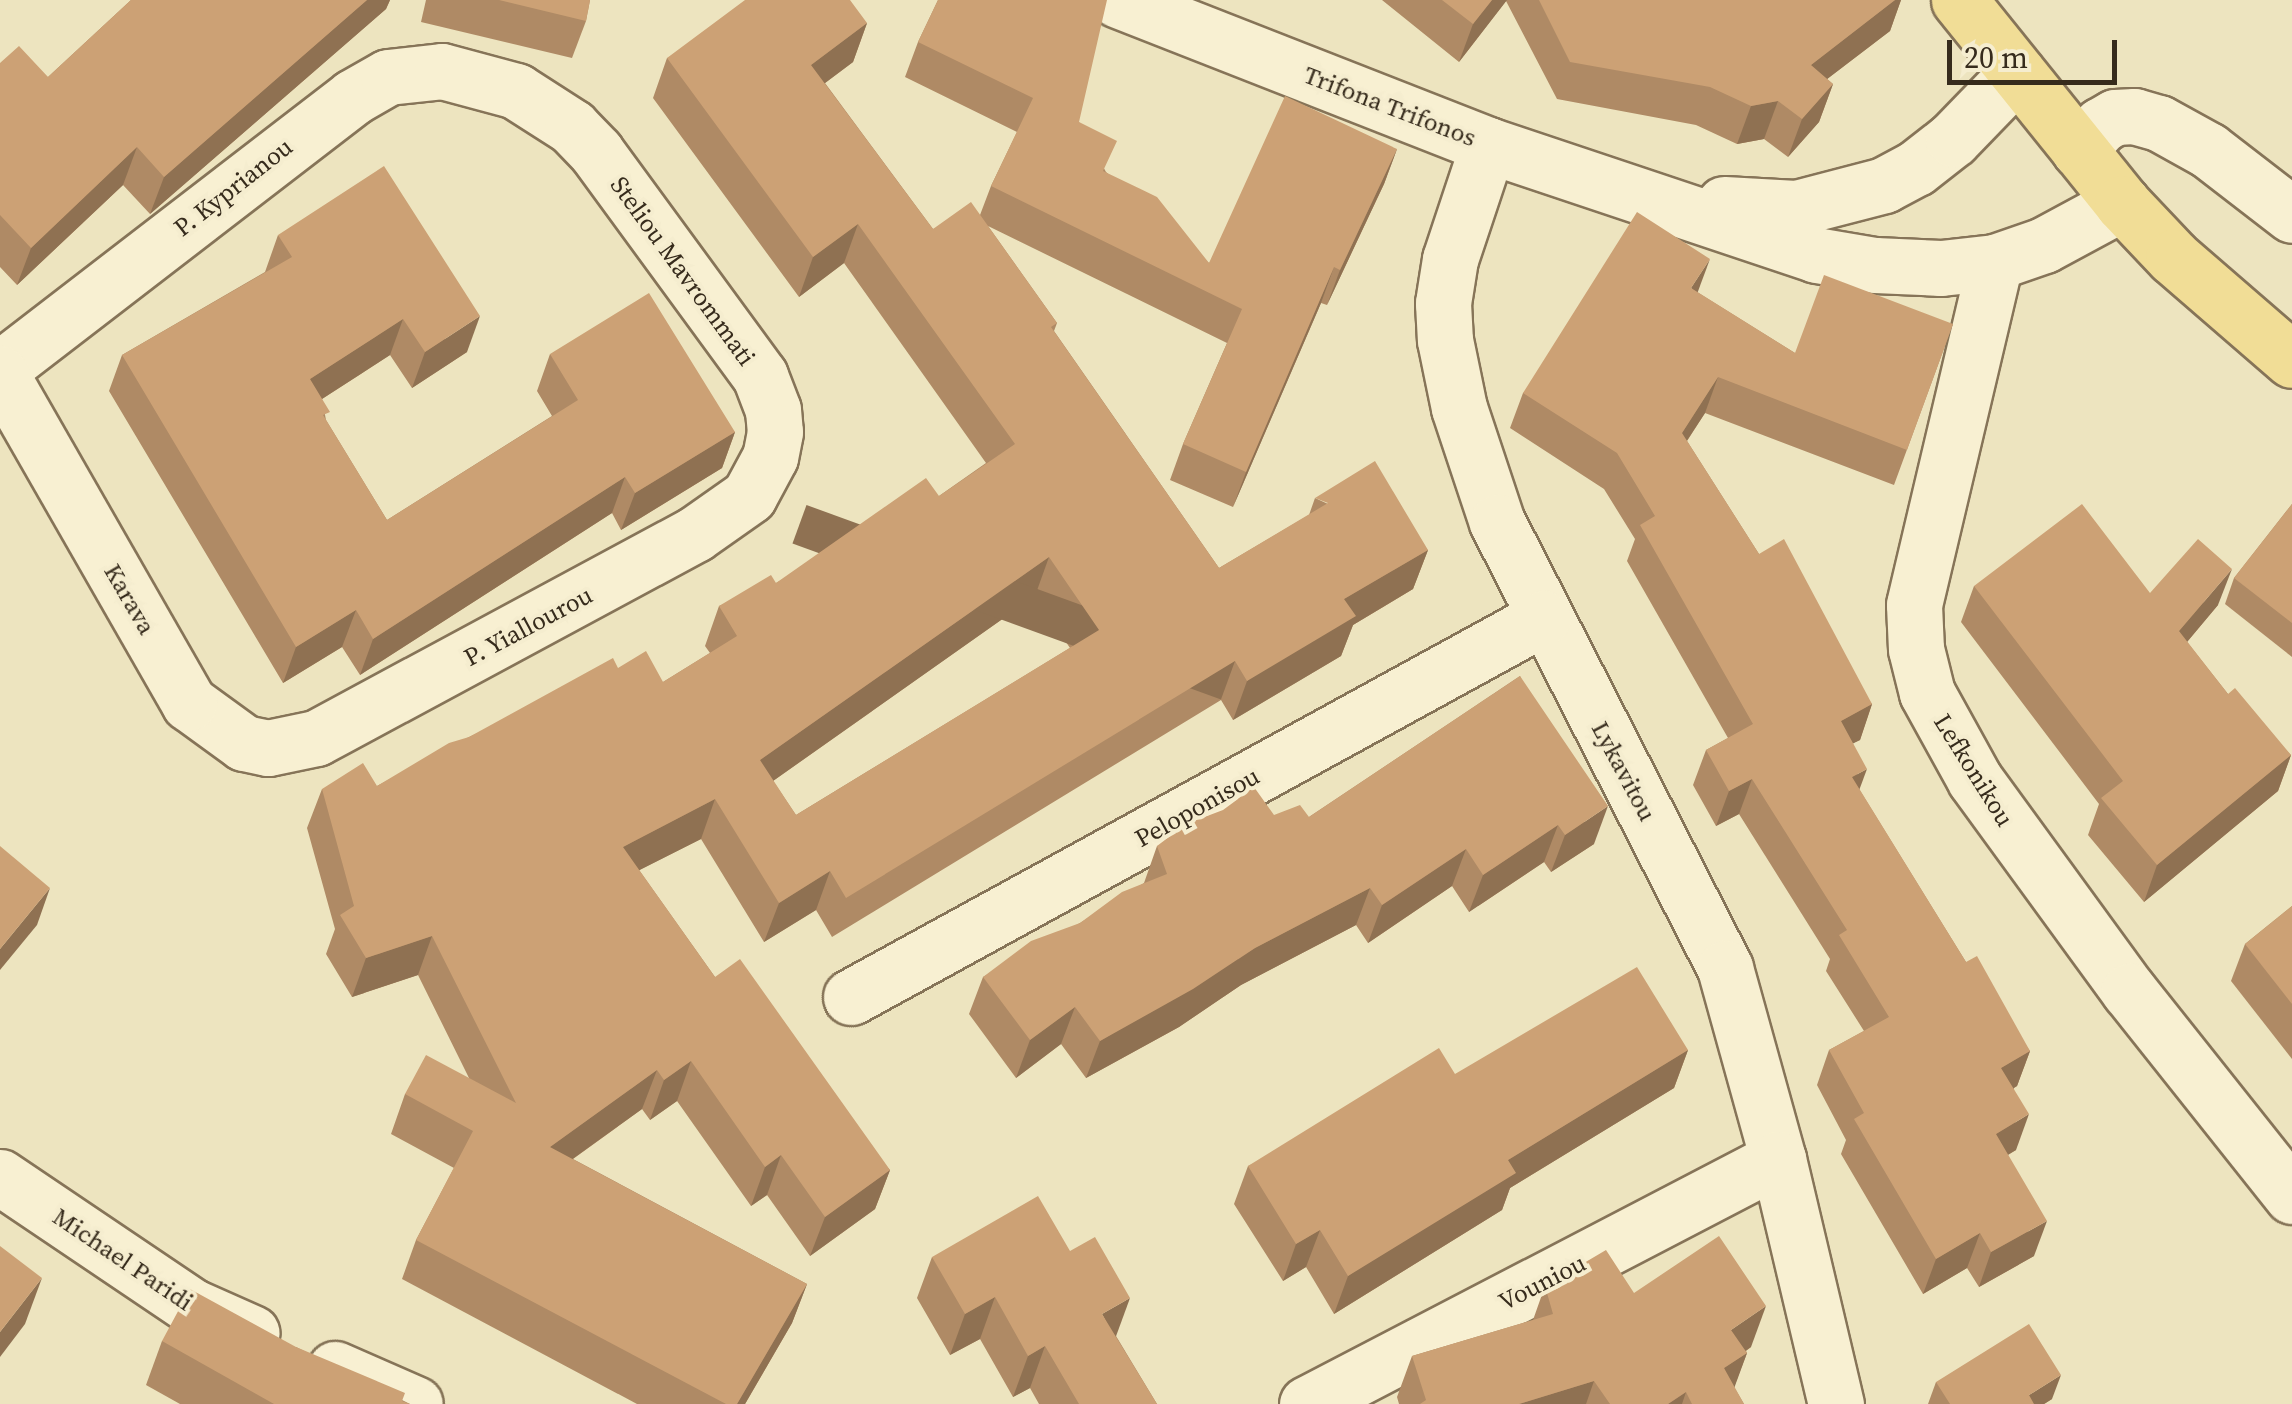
<!DOCTYPE html>
<html>
<head>
<meta charset="utf-8">
<style>
	body { margin:0 }
	#map { position:relative; width:2292px; height:1404px; overflow:hidden; background:#ede4bf; font-family:"Source Serif 4",serif }
	div>[style] { position:absolute }
	.roads { filter:drop-shadow(2px 0 #867458) drop-shadow(-2px 0 #867458) drop-shadow(0 2px #867458) drop-shadow(0 -2px #867458) }
	.street>* { height:55px; margin:-27.5px; padding:0 27.5px; transform-origin:27.5px; border-radius:27.5px; background:#f8f0d2 }
	.primary>* { height:55px; margin:-27.5px; padding:0 27.5px; transform-origin:27.5px; border-radius:27.5px; background:#f1dd96 }
	.wall>* { inset:0; background:#af8a65 }
	.shaded-wall>* { inset:0; background:#8f7152; transform-origin:0 0 }
	.building>* { inset:0; background:#cca175 }
	span { translate:-50% -50%; white-space:nowrap; text-align:center; line-height:1.15; -webkit-text-stroke:8px #f5edcf; paint-order:stroke }
	.street-label { font-size:25px; color:#362b1c }
	.scale { position:absolute; left:1947px; top:40px; width:170px; height:45px; box-sizing:border-box; border:5px solid #362b1c; border-top:0; padding-left:12px; font-size:30px; line-height:35px; white-space:nowrap; color:#362b1c; -webkit-text-stroke:8px #f5edcf; paint-order:stroke }
</style>
</head>
<body>
<div id="map">
	<div class="roads">
		<div class="street">
			<div style="left:1118px;top:0;width:397px;rotate:21.4deg"></div>
			<div style="left:1488px;top:145px;width:346px;rotate:18.5deg"></div>
			<div style="left:1816px;top:255px;width:60px;rotate:9.6deg"></div>
			<div style="left:1875px;top:265px;width:66px;rotate:2.6deg"></div>
			<div style="left:1941px;top:268px;width:54px;rotate:-6.3deg"></div>
			<div style="left:1995px;top:262px;width:52px;rotate:-19.1deg"></div>
			<div style="left:2044px;top:245px;width:89px;rotate:-28.3deg"></div>
			<div style="left:1488px;top:145px;width:120px;rotate:108.4deg"></div>
			<div style="left:1450px;top:259px;width:45px;rotate:99deg"></div>
			<div style="left:1443px;top:303px;width:37px;rotate:87deg"></div>
			<div style="left:1445px;top:340px;width:69px;rotate:78.4deg"></div>
			<div style="left:1459px;top:408px;width:120px;rotate:71.6deg"></div>
			<div style="left:1497px;top:522px;width:501px;rotate:62.92deg"></div>
			<div style="left:1725px;top:968px;width:198px;rotate:74.5deg"></div>
			<div style="left:1778px;top:1159px;width:252px;rotate:76.7deg"></div>
			<div style="left:2079px;top:150px;width:33px;rotate:-49deg"></div>
			<div style="left:2101px;top:125px;width:16px;rotate:-30deg"></div>
			<div style="left:2115px;top:117px;width:19px;rotate:-3deg"></div>
			<div style="left:2134px;top:116px;width:26px;rotate:16deg"></div>
			<div style="left:2159px;top:123px;width:56px;rotate:28.9deg"></div>
			<div style="left:2208px;top:150px;width:106px;rotate:37.7deg"></div>
			<div style="left:1724px;top:204px;width:72px;rotate:3.2deg"></div>
			<div style="left:1796px;top:208px;width:91px;rotate:-14.6deg"></div>
			<div style="left:1884px;top:185px;width:36px;rotate:-28deg"></div>
			<div style="left:1916px;top:168px;width:47px;rotate:-38.1deg"></div>
			<div style="left:1953px;top:139px;width:92px;rotate:-45.9deg"></div>
			<div style="left:1995px;top:262px;width:352px;rotate:103.3deg"></div>
			<div style="left:1914px;top:605px;width:44px;rotate:87.4deg"></div>
			<div style="left:1916px;top:649px;width:45px;rotate:76deg"></div>
			<div style="left:1927px;top:693px;width:99px;rotate:61.1deg"></div>
			<div style="left:1975px;top:780px;width:261px;rotate:53.9deg"></div>
			<div style="left:2129px;top:991px;width:262px;rotate:51.5deg"></div>
			<div style="left:0;top:369px;width:446px;rotate:-37.6deg"></div>
			<div style="left:353px;top:97px;width:40px;rotate:-29.7deg"></div>
			<div style="left:388px;top:77px;width:54px;rotate:-6.3deg"></div>
			<div style="left:442px;top:71px;width:77px;rotate:15.1deg"></div>
			<div style="left:516px;top:91px;width:67px;rotate:32.7deg"></div>
			<div style="left:572px;top:127px;width:35px;rotate:46deg"></div>
			<div style="left:596px;top:152px;width:278px;rotate:53.8deg"></div>
			<div style="left:760px;top:376px;width:36px;rotate:69deg"></div>
			<div style="left:773px;top:410px;width:22px;rotate:85deg"></div>
			<div style="left:775px;top:432px;width:25px;rotate:101deg"></div>
			<div style="left:770px;top:457px;width:44px;rotate:118.3deg"></div>
			<div style="left:749px;top:496px;width:66px;rotate:144.9deg"></div>
			<div style="left:695px;top:534px;width:430px;rotate:151.7deg"></div>
			<div style="left:316px;top:738px;width:49px;rotate:168.2deg"></div>
			<div style="left:268px;top:748px;width:25px;rotate:-168deg"></div>
			<div style="left:244px;top:743px;width:68px;rotate:-144deg"></div>
			<div style="left:189px;top:703px;width:380px;rotate:-119.8deg"></div>
			<div style="left:851px;top:997px;width:789px;rotate:-28.71deg"></div>
			<div style="left:0;top:1177px;width:233px;rotate:34deg"></div>
			<div style="left:193px;top:1307px;width:64px;rotate:23.8deg"></div>
			<div style="left:335px;top:1369px;width:87px;rotate:23.6deg"></div>
			<div style="left:1307px;top:1404px;width:531px;rotate:-27.48deg"></div>
		</div>
		<div class="primary">
			<div style="left:1959px;top:0;width:260px;rotate:51.2deg"></div>
			<div style="left:2122px;top:203px;width:74px;rotate:46.6deg"></div>
			<div style="left:2173px;top:257px;width:157px;rotate:40.9deg"></div>
		</div>
	</div>
	<div class="wall">
		<div style="clip-path:polygon(131px 0,390px 0,386px 9px,150px 214px,123px 185px,17px 285px,0 267px,0 63px,48px 77px)"></div>
		<div style="clip-path:polygon(426px 0,590px 0,586px 21px,572px 58px,421px 22px)"></div>
		<div style="clip-path:polygon(evenodd,938px 0,1079px 122px,1106px 172px,1209px 263px,1397px 149px,1384px 184px,1327px 305px,1321px 303px,1233px 507px,1170px 480px,1183px 444px,1227px 343px,988px 226px,1057px 323px,1054px 331px,1219px 568px,1309px 515px,1315px 498px,1428px 550px,1413px 589px,1353px 625px,1341px 656px,1233px 720px,1221px 700px,832px 937px,816px 910px,764px 942px,701px 839px,639px 870px,715px 977px,890px 1170px,875px 1209px,810px 1256px,767px 1195px,751px 1206px,677px 1101px,650px 1120px,642px 1109px,573px 1159px,807px 1284px,792px 1323px,745px 1404px,637px 1404px,402px 1279px,416px 1240px,454px 1168px,391px 1134px,405px 1094px,469px 1078px,418px 975px,352px 997px,326px 954px,335px 929px,307px 828px,322px 789px,377px 786px,469px 737px,618px 668px,663px 682px,710px 653px,705px 646px,719px 606px,776px 583px,939px 496px,986px 463px,844px 263px,799px 297px,653px 98px,667px 58px,867px 23px,853px 62px,825px 83px,933px 229px,980px 215px,991px 186px,1017px 132px,905px 77px,918px 42px,938px 0,1035px 596px,1070px 648px,796px 815px,773px 781px,1035px 596px)"></div>
		<div style="clip-path:polygon(1382px 0,1901px 0,1890px 31px,1827px 79px,1833px 84px,1819px 122px,1788px 157px,1764px 139px,1737px 144px,1696px 125px,1557px 99px,1506px 1px,1459px 62px)"></div>
		<div style="clip-path:polygon(278px 235px,467px 352px,412px 388px,390px 355px,322px 399px,326px 420px,387px 520px,552px 416px,537px 391px,550px 354px,735px 432px,722px 468px,621px 530px,612px 513px,360px 675px,342px 647px,283px 683px,109px 391px,122px 355px,265px 272px)"></div>
		<div style="clip-path:polygon(1697px 292px,1795px 353px,1953px 324px,1894px 485px,1705px 413px,1687px 441px,1759px 554px,1872px 704px,1860px 740px,1853px 743px,1859px 789px,1966px 962px,2030px 1051px,2017px 1086px,2014px 1088px,2016px 1150px,2008px 1155px,2034px 1256px,1979px 1287px,1967px 1268px,1923px 1294px,1841px 1154px,1846px 1140px,1817px 1085px,1829px 1050px,1864px 1031px,1826px 971px,1830px 959px,1739px 814px,1716px 826px,1693px 785px,1706px 750px,1728px 738px,1627px 561px,1635px 539px,1604px 489px,1510px 428px,1523px 393px)"></div>
		<div style="clip-path:polygon(2292px 504px,2292px 657px,2225px 604px,2234px 578px)"></div>
		<div style="clip-path:polygon(1974px 586px,2150px 593px,2218px 605px,2187px 642px,2228px 694px,2291px 755px,2278px 791px,2144px 902px,2088px 835px,2099px 804px,1961px 622px)"></div>
		<div style="clip-path:polygon(1520px 676px,1594px 844px,1551px 872px,1544px 862px,1469px 912px,1452px 886px,1368px 943px,1356px 925px,1241px 985px,1179px 1027px,1086px 1078px,1061px 1044px,1016px 1078px,969px 1014px,983px 977px,1080px 923px,1144px 883px,1157px 846px,1274px 815px,1309px 817px)"></div>
		<div style="clip-path:polygon(2292px 906px,2292px 1059px,2231px 981px,2245px 944px)"></div>
		<div style="clip-path:polygon(1688px 1050px,1674px 1088px,1510px 1188px,1502px 1210px,1334px 1314px,1306px 1267px,1283px 1281px,1234px 1204px,1248px 1166px,1455px 1074px)"></div>
		<div style="clip-path:polygon(932px 1257px,1116px 1336px,1157px 1404px,1039px 1404px,1030px 1388px,1013px 1397px,980px 1339px,950px 1355px,917px 1298px)"></div>
		<div style="clip-path:polygon(1545px 1286px,1634px 1293px,1751px 1347px,1746px 1351px,1747px 1353px,1734px 1387px,1744px 1404px,1399px 1404px,1397px 1397px,1412px 1356px,1533px 1320px)"></div>
		<div style="clip-path:polygon(162px 1341px,296px 1347px,410px 1404px,180px 1404px,146px 1385px)"></div>
		<div style="clip-path:polygon(1936px 1382px,2052px 1399px,2044px 1404px,1928px 1404px)"></div>
	</div>
	<div class="shaded-wall">
		<div style="clip-path:polygon(367px 0,390px 0,386px 9px,150px 214px,164px 177px)"></div>
		<div style="clip-path:polygon(1492px 0,1507px 0,1459px 62px,1473px 24px)"></div>
		<div style="clip-path:polygon(1895px 0,1901px 0,1890px 31px,1797px 102px,1811px 65px)"></div>
		<div style="clip-path:polygon(867px 23px,853px 62px,797px 104px,811px 65px)"></div>
		<div style="clip-path:polygon(1833px 84px,1819px 122px,1788px 157px,1802px 119px)"></div>
		<div style="clip-path:polygon(1778px 101px,1764px 139px,1737px 144px,1751px 106px)"></div>
		<div style="clip-path:polygon(137px 147px,123px 185px,17px 285px,31px 248px)"></div>
		<div style="clip-path:polygon(1397px 149px,1384px 184px,1327px 305px,1340px 270px)"></div>
		<div style="clip-path:polygon(858px 224px,844px 263px,799px 297px,813px 257px)"></div>
		<div style="clip-path:polygon(1710px 259px,1697px 294px,1691px 288px)"></div>
		<div style="clip-path:polygon(1334px 267px,1321px 303px,1233px 507px,1246px 472px)"></div>
		<div style="clip-path:polygon(480px 316px,467px 352px,412px 388px,425px 352px)"></div>
		<div style="clip-path:polygon(403px 319px,390px 355px,297px 415px,310px 379px)"></div>
		<div style="clip-path:polygon(1718px 377px,1705px 413px,1669px 468px,1682px 433px)"></div>
		<div style="clip-path:polygon(735px 432px,722px 468px,621px 530px,635px 493px)"></div>
		<div style="clip-path:polygon(625px 477px,612px 513px,360px 675px,373px 639px)"></div>
		<div style="clip-path:polygon(1428px 550px,1413px 589px,1353px 625px,1341px 656px,1233px 720px,1247px 681px,1344px 599px)"></div>
		<div style="clip-path:polygon(1049px 557px,1035px 596px,746px 800px,760px 760px)"></div>
		<div style="clip-path:polygon(2232px 569px,2218px 605px,2166px 667px,2179px 631px)"></div>
		<div style="clip-path:polygon(356px 610px,342px 647px,283px 683px,296px 647px)"></div>
		<div style="left:1235px;top:661px;width:41px;height:456px;rotate:110deg"></div>
		<div style="clip-path:polygon(1872px 704px,1860px 740px,1828px 756px,1841px 721px)"></div>
		<div style="clip-path:polygon(2291px 755px,2278px 791px,2144px 902px,2157px 865px)"></div>
		<div style="clip-path:polygon(1867px 769px,1854px 804px,1852px 777px)"></div>
		<div style="clip-path:polygon(1752px 779px,1739px 814px,1716px 826px,1729px 791px)"></div>
		<div style="clip-path:polygon(715px 799px,701px 839px,608px 886px,623px 847px)"></div>
		<div style="clip-path:polygon(1608px 806px,1594px 844px,1551px 872px,1565px 835px)"></div>
		<div style="clip-path:polygon(1558px 825px,1544px 862px,1469px 912px,1483px 875px)"></div>
		<div style="clip-path:polygon(1466px 849px,1452px 886px,1368px 943px,1382px 905px)"></div>
		<div style="clip-path:polygon(830px 871px,816px 910px,764px 942px,779px 903px)"></div>
		<div style="clip-path:polygon(50px 888px,37px 925px,0 970px,0 949px)"></div>
		<div style="clip-path:polygon(1370px 888px,1356px 925px,1241px 985px,1179px 1027px,1086px 1078px,1100px 1041px,1255px 948px)"></div>
		<div style="clip-path:polygon(432px 936px,418px 975px,352px 997px,366px 958px)"></div>
		<div style="clip-path:polygon(1075px 1007px,1061px 1044px,1016px 1078px,1030px 1040px)"></div>
		<div style="clip-path:polygon(1688px 1050px,1674px 1088px,1510px 1188px,1502px 1210px,1334px 1314px,1348px 1276px,1508px 1160px)"></div>
		<div style="clip-path:polygon(2030px 1051px,2017px 1086px,1988px 1103px,2001px 1068px)"></div>
		<div style="clip-path:polygon(691px 1061px,677px 1101px,650px 1120px,664px 1080px)"></div>
		<div style="clip-path:polygon(657px 1070px,642px 1109px,535px 1186px,550px 1147px)"></div>
		<div style="clip-path:polygon(2029px 1114px,2016px 1150px,1983px 1169px,1996px 1134px)"></div>
		<div style="clip-path:polygon(781px 1155px,767px 1195px,751px 1206px,765px 1167px)"></div>
		<div style="clip-path:polygon(890px 1170px,875px 1209px,810px 1256px,825px 1217px)"></div>
		<div style="clip-path:polygon(2047px 1221px,2034px 1256px,1979px 1287px,1991px 1252px)"></div>
		<div style="clip-path:polygon(1320px 1230px,1306px 1267px,1283px 1281px,1296px 1244px)"></div>
		<div style="clip-path:polygon(1980px 1233px,1967px 1268px,1923px 1294px,1936px 1259px)"></div>
		<div style="clip-path:polygon(42px 1278px,25px 1324px,0 1357px,0 1332px)"></div>
		<div style="clip-path:polygon(807px 1284px,792px 1323px,745px 1404px,737px 1404px)"></div>
		<div style="clip-path:polygon(995px 1297px,980px 1339px,950px 1355px,965px 1314px)"></div>
		<div style="clip-path:polygon(1130px 1298px,1115px 1339px,1102px 1314px)"></div>
		<div style="clip-path:polygon(1766px 1306px,1751px 1347px,1716px 1371px,1731px 1330px)"></div>
		<div style="clip-path:polygon(1045px 1346px,1030px 1388px,1013px 1397px,1028px 1356px)"></div>
		<div style="clip-path:polygon(1747px 1353px,1732px 1394px,1724px 1368px)"></div>
		<div style="clip-path:polygon(2061px 1375px,2052px 1399px,2044px 1404px,2025px 1404px,2029px 1395px)"></div>
		<div style="clip-path:polygon(1594px 1381px,1586px 1404px,1519px 1404px)"></div>
		<div style="clip-path:polygon(1686px 1392px,1682px 1404px,1668px 1404px)"></div>
	</div>
	<div class="building">
		<div style="clip-path:polygon(131px 0,367px 0,164px 177px,137px 147px,31px 248px,0 215px,0 63px,19px 46px,48px 77px)"></div>
		<div style="clip-path:polygon(499px 0,590px 0,586px 21px)"></div>
		<div style="clip-path:polygon(evenodd,745px 0,850px 0,867px 23px,811px 65px,933px 229px,971px 202px,1057px 323px,1051px 327px,1219px 568px,1328px 503px,1315px 498px,1375px 461px,1428px 550px,1344px 599px,1356px 616px,1247px 681px,1235px 661px,846px 898px,830px 871px,779px 903px,715px 799px,623px 847px,715px 977px,740px 959px,890px 1170px,825px 1217px,781px 1155px,765px 1167px,691px 1061px,664px 1080px,657px 1070px,550px 1147px,807px 1284px,737px 1404px,726px 1404px,416px 1240px,473px 1131px,405px 1094px,426px 1055px,516px 1103px,432px 936px,366px 958px,340px 915px,354px 906px,322px 789px,363px 763px,377px 786px,449px 743px,469px 737px,613px 658px,618px 668px,646px 651px,663px 682px,737px 636px,719px 606px,771px 575px,776px 583px,926px 478px,939px 496px,1015px 444px,858px 224px,813px 257px,667px 58px,745px 0,1049px 557px,1099px 630px,796px 815px,760px 760px,1049px 557px)"></div>
		<div style="clip-path:polygon(938px 0,1107px 0,1079px 122px,1117px 141px,1103px 171px,1157px 197px,1209px 263px,1285px 96px,1397px 149px,1340px 270px,1334px 267px,1246px 472px,1183px 444px,1242px 309px,991px 186px,1033px 98px,918px 42px)"></div>
		<div style="clip-path:polygon(1442px 0,1492px 0,1473px 24px)"></div>
		<div style="clip-path:polygon(1539px 0,1895px 0,1811px 65px,1833px 84px,1802px 119px,1778px 101px,1751px 106px,1710px 87px,1570px 62px)"></div>
		<div style="clip-path:polygon(384px 166px,480px 316px,425px 352px,403px 319px,310px 379px,330px 412px,323px 415px,387px 520px,578px 400px,550px 354px,649px 293px,735px 432px,635px 493px,625px 477px,373px 639px,356px 610px,296px 647px,122px 355px,292px 257px,278px 235px)"></div>
		<div style="clip-path:polygon(1637px 212px,1710px 259px,1691px 288px,1795px 353px,1824px 275px,1953px 324px,1907px 450px,1718px 377px,1682px 433px,1759px 554px,1784px 539px,1872px 704px,1841px 721px,1867px 769px,1852px 777px,1966px 962px,1977px 956px,2030px 1051px,2001px 1068px,2029px 1114px,1996px 1134px,2047px 1221px,1991px 1252px,1980px 1233px,1936px 1259px,1854px 1119px,1864px 1113px,1829px 1050px,1889px 1017px,1839px 935px,1847px 930px,1752px 779px,1729px 791px,1706px 750px,1753px 724px,1640px 525px,1655px 516px,1617px 453px,1523px 393px)"></div>
		<div style="clip-path:polygon(2082px 504px,2150px 593px,2198px 539px,2232px 569px,2179px 631px,2228px 694px,2235px 688px,2291px 755px,2157px 865px,2101px 798px,2123px 781px,1974px 586px)"></div>
		<div style="clip-path:polygon(2292px 504px,2292px 623px,2234px 578px)"></div>
		<div style="clip-path:polygon(1520px 676px,1608px 806px,1565px 835px,1558px 825px,1483px 875px,1466px 849px,1382px 905px,1370px 888px,1255px 948px,1193px 989px,1100px 1041px,1075px 1007px,1030px 1040px,983px 977px,1031px 941px,1080px 923px,1122px 892px,1167px 874px,1157px 846px,1186px 824px,1223px 810px,1254px 787px,1274px 815px,1300px 805px,1309px 817px)"></div>
		<div style="clip-path:polygon(0 846px,50px 888px,0 949px)"></div>
		<div style="clip-path:polygon(2292px 906px,2292px 1004px,2245px 944px)"></div>
		<div style="clip-path:polygon(1637px 967px,1688px 1050px,1508px 1160px,1516px 1173px,1348px 1276px,1320px 1230px,1296px 1244px,1248px 1166px,1439px 1048px,1455px 1074px)"></div>
		<div style="clip-path:polygon(1038px 1196px,1070px 1251px,1095px 1237px,1130px 1298px,1102px 1314px,1157px 1404px,1079px 1404px,1045px 1346px,1028px 1356px,995px 1297px,965px 1314px,932px 1257px)"></div>
		<div style="clip-path:polygon(1719px 1236px,1766px 1306px,1731px 1330px,1747px 1353px,1724px 1368px,1744px 1404px,1692px 1404px,1686px 1392px,1668px 1404px,1610px 1404px,1594px 1381px,1519px 1404px,1420px 1404px,1426px 1400px,1412px 1356px,1553px 1314px,1545px 1286px,1606px 1250px,1634px 1293px)"></div>
		<div style="clip-path:polygon(0 1246px,42px 1278px,0 1332px)"></div>
		<div style="clip-path:polygon(190px 1289px,296px 1347px,405px 1393px,402px 1401px,410px 1404px,274px 1404px,162px 1341px)"></div>
		<div style="clip-path:polygon(2029px 1324px,2061px 1375px,2029px 1395px,2034px 1404px,1950px 1404px,1936px 1382px)"></div>
	</div>
	<div class="street-label">
		<span style="left:1390px;top:106px;rotate:21deg">Trifona Trifonos</span>
		<span style="left:233px;top:187px;rotate:-38deg">P. Kyprianou</span>
		<span style="left:683px;top:271px;rotate:54deg">Steliou Mavrommati</span>
		<span style="left:130px;top:599px;rotate:60deg">Karava</span>
		<span style="left:528px;top:626px;rotate:-28deg">P. Yiallourou</span>
		<span style="left:1974px;top:770px;rotate:58deg">Lefkonikou</span>
		<span style="left:1624px;top:771px;rotate:62deg">Lykavitou</span>
		<span style="left:1197px;top:807px;rotate:-29deg">Peloponisou</span>
		<span style="left:123px;top:1259px;rotate:34deg">Michael Paridi</span>
		<span style="left:1542px;top:1282px;rotate:-27deg">Vouniou</span>
	</div>
	<div class="scale">20 m</div>
</div>
</body>
</html>
